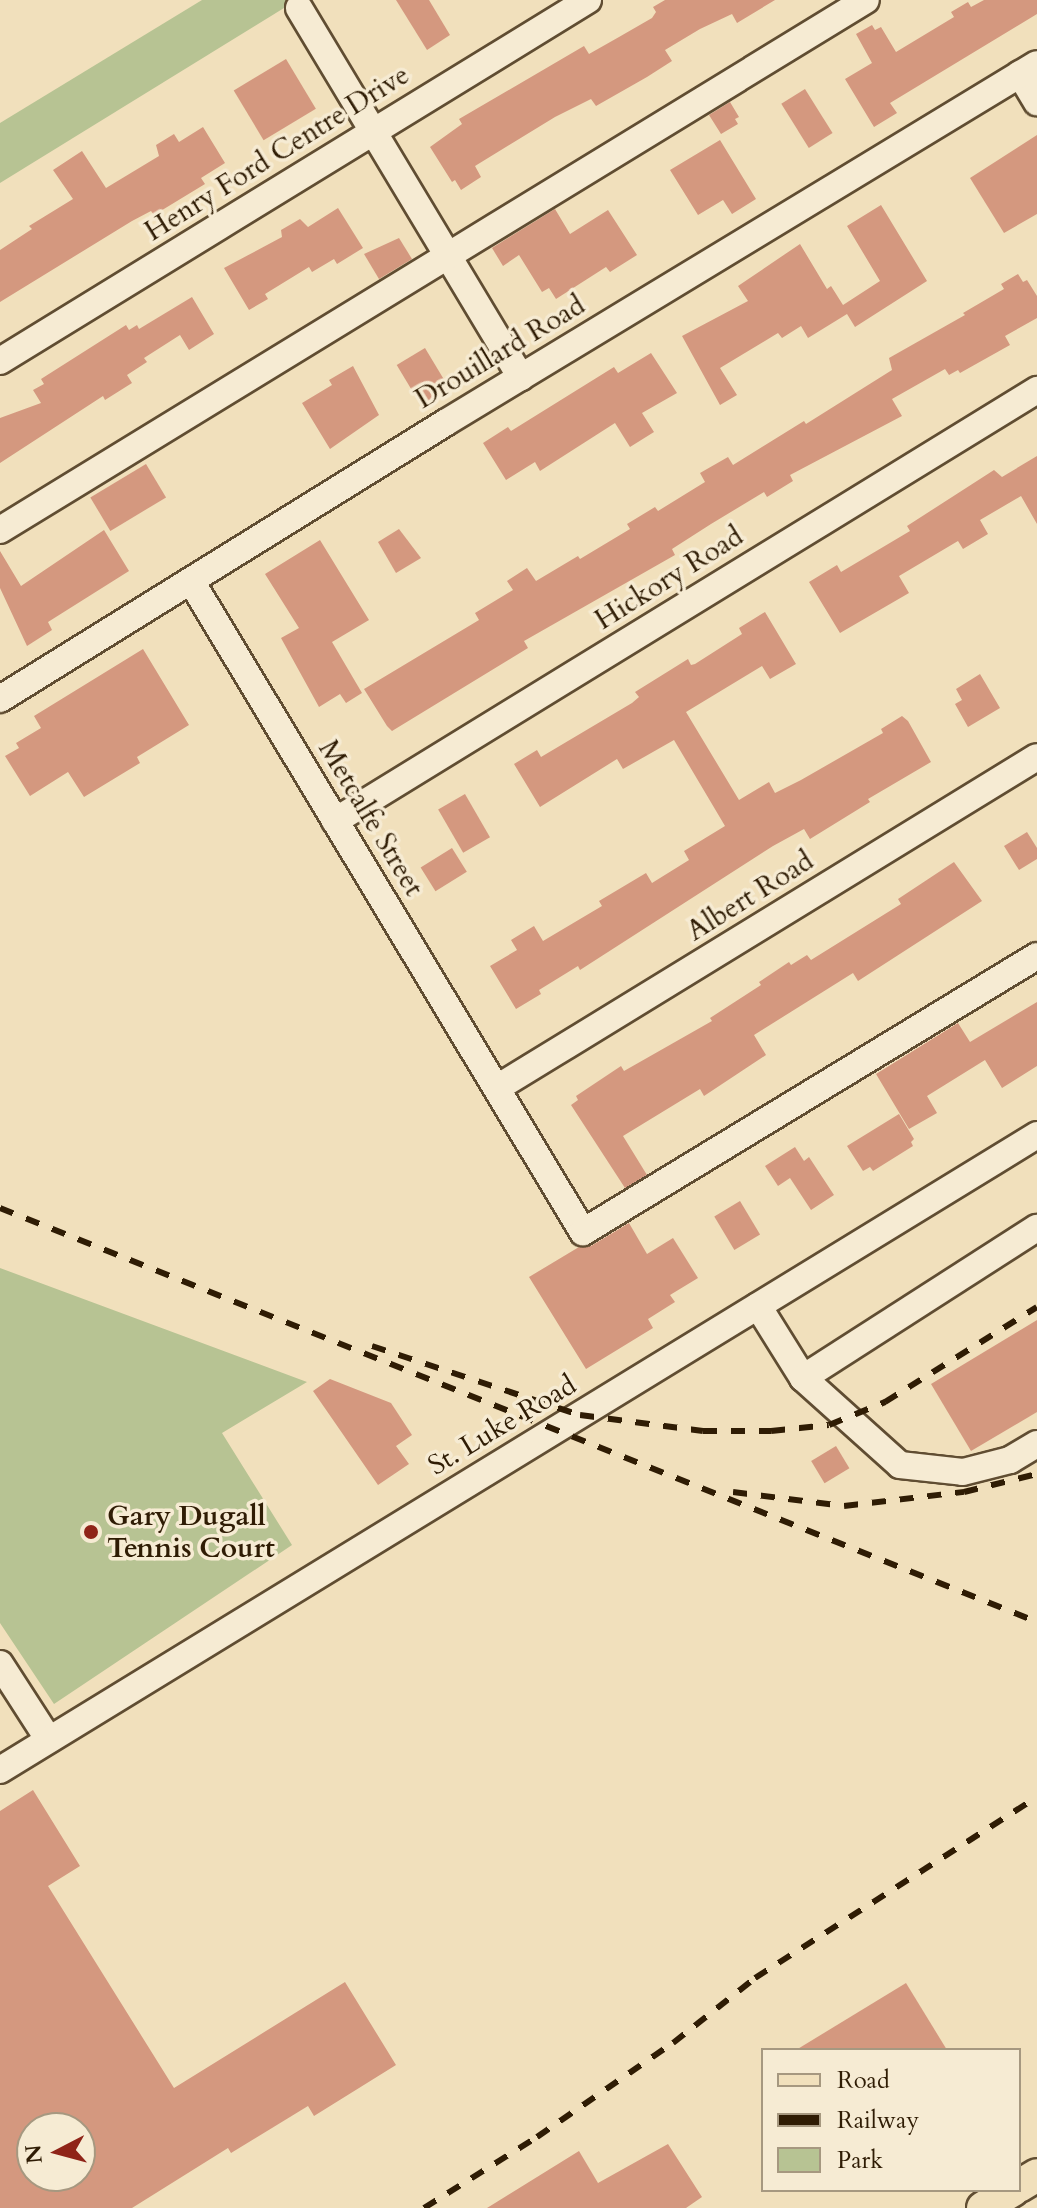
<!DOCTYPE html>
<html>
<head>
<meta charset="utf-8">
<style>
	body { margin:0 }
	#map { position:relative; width:1037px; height:2208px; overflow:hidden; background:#f1e0bc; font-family:Cardo,serif }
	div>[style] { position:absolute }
	.green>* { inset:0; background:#b7c393 }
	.building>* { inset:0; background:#d4987f; transform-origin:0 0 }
	.roads { filter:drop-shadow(2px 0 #604d32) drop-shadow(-2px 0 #604d32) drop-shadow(0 2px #604d32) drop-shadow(0 -2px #604d32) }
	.minor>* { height:26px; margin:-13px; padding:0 13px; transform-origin:13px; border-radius:13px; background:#f6ebd3 }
	.major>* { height:32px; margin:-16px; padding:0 16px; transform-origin:16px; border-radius:16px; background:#f1e0bc }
	.rail>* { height:6px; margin-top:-3px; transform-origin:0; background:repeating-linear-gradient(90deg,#2f1c04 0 14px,transparent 0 28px) }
	.dots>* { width:22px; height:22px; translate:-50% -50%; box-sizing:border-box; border:4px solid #f6ebd3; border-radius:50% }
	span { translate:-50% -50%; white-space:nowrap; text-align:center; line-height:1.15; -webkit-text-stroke:7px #f6ebd3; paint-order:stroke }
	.street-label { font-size:28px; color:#2f1c04 }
	.poi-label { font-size:28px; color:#2f1c04; font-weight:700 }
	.left { translate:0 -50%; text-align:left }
	.legend { position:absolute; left:761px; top:2048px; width:260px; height:144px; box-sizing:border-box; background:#f6ebd3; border:2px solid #a69880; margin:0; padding:10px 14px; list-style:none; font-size:24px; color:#2f1c04 }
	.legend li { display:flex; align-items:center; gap:16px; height:40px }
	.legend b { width:40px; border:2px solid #a69880 }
	.north { position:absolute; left:16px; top:2112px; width:80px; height:80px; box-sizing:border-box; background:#f6ebd3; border:2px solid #a69880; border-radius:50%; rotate:264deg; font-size:22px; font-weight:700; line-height:32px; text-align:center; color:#2f1c04 }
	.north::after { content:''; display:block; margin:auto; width:28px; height:36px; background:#8f2418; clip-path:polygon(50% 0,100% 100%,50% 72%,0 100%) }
</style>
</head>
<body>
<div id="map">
	<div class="green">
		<div style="clip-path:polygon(202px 0,297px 0,0 183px,0 123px)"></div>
		<div style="clip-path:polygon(0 1268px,307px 1382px,222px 1433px,292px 1545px,54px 1704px,0 1623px)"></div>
	</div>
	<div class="building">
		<div style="clip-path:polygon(396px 0,429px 0,450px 35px,427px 50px)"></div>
		<div style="clip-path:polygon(665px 0,775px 0,737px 23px,732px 14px,700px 29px,665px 50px,672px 61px,647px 77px,596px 106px,591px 99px,555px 117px,475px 166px,481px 177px,461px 190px,455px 180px,452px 182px,430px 147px,462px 124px,459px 119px,584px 46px,589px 54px,619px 37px,652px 18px,656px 12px,653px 7px)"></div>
		<div style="clip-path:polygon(984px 0,1037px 0,1037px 14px,890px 103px,897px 113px,874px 127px,845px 79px,872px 63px,856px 34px,872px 25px,875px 30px,881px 27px,896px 52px,954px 17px,951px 12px,968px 2px,971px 7px)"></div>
		<div style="left:286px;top:59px;width:58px;height:61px;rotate:59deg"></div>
		<div style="left:805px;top:89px;width:52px;height:28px;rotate:58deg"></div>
		<div style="clip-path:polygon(730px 102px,739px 117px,735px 119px,738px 124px,721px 134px,709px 115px)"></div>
		<div style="clip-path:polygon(203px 127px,225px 163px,201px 178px,205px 184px,154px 215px,151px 211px,132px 221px,0 302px,0 250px,32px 229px,29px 226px,73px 199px,53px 170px,82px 151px,106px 188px,159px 156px,156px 145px,174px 134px,179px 142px)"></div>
		<div style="clip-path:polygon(1037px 135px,1037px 214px,1004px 233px,970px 178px)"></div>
		<div style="clip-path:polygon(720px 140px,756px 199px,732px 214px,723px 200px,698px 215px,670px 170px)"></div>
		<div style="clip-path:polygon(881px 205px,927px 281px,855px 327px,847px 314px,808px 338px,801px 326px,782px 338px,778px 333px,720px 368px,737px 395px,720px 405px,682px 336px,748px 301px,738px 286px,800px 244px,827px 289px,831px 286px,843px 305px,880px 281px,847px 226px)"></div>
		<div style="clip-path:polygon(338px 208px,363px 248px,337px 264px,334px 259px,312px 272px,309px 267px,265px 294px,268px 299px,249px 310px,224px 268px,282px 237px,281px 230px,300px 219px,308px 227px)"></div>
		<div style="clip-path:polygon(555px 209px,570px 234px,608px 210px,637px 255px,610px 272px,606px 267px,556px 299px,549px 288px,542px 292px,519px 255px,503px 266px,492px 248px)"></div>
		<div style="clip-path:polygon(399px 238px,412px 259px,379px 279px,364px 254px)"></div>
		<div style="clip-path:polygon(1018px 274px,1023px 282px,1027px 280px,1037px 296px,1037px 318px,1005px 336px,1010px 345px,960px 373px,958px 370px,949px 375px,945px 369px,892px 399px,902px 416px,790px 475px,793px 481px,767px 497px,764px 492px,711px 524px,672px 549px,675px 555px,524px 641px,528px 648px,392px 731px,387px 726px,364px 689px,479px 620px,475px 613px,513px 590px,507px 581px,527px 568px,536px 581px,578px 556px,580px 559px,630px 529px,627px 524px,655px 507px,658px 511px,705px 482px,700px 473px,728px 457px,733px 465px,804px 421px,806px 424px,892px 370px,889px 358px,965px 315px,963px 313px,1004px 289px,1001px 284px)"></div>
		<div style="clip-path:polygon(192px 297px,214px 334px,189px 350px,180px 335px,144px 358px,147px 362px,127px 375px,132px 383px,105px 400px,103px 396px,0 463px,0 418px,41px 403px,33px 390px,44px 384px,41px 379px,126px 325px,129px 330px,137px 325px,139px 329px)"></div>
		<div style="left:425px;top:348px;width:47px;height:33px;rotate:59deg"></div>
		<div style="clip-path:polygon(651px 353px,677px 393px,642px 413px,654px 432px,630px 447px,615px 423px,540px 471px,535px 462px,506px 480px,483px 443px,508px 427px,511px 431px,614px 367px,618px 373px)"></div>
		<div style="clip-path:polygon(353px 366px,379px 415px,330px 449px,302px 403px,332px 385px,329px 380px)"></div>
		<div style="clip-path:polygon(1037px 456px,1037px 524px,1021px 496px,980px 520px,988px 534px,963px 549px,958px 541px,899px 576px,909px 593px,840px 633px,809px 582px,837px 565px,841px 572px,910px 531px,907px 526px,994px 470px,1002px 477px)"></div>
		<div style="left:146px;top:464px;width:39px;height:65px;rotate:59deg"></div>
		<div style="clip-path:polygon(399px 529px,421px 558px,396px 573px,378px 542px)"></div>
		<div style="clip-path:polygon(104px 530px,129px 571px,48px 622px,52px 630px,27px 646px,0 588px,0 551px,21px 586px)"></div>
		<div style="clip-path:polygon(320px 540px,369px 620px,332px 642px,362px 693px,346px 703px,340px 694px,319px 707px,281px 638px,299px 628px,265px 574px)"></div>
		<div style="clip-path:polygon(765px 612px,796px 664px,770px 679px,762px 666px,686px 712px,739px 800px,769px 782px,775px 793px,801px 780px,883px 733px,881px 729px,902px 716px,908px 721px,931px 762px,868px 799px,870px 802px,810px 839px,804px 829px,773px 846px,580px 970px,578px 966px,539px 990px,541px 994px,516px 1009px,490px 966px,517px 950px,511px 940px,534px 926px,543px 941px,602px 906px,599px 901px,646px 873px,652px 883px,689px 860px,684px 851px,725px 826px,674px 740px,623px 769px,617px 759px,540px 807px,514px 764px,537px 750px,541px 757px,632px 703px,639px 697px,635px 692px,688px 659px,691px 665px,695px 664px,742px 634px,739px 628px)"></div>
		<div style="clip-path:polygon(143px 649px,189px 725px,137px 757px,140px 763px,84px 797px,68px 772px,30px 796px,5px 756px,19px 748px,16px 743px,41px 728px,34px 716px)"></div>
		<div style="clip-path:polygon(980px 674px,1000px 708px,968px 727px,955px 704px,962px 700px,956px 689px)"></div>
		<div style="left:465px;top:794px;width:50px;height:31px;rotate:60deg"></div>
		<div style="clip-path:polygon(1027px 832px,1037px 848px,1037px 859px,1019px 870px,1004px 846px)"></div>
		<div style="left:452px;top:848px;width:28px;height:37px;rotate:58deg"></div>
		<div style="clip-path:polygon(954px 862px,982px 901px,858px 981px,853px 973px,754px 1035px,766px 1055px,704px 1096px,700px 1089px,623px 1136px,647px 1175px,625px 1188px,571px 1105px,578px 1100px,576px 1096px,621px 1066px,624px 1071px,712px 1021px,710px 1018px,761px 985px,759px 982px,789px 962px,791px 965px,807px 955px,811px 960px,901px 904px,898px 899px)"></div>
		<div style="clip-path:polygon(1037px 1002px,1037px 1066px,1002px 1088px,985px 1060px,927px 1096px,937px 1113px,909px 1129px,876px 1074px,958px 1023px,970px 1042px)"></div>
		<div style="clip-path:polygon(899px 1114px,914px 1139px,911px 1142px,913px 1146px,873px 1171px,870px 1167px,863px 1171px,847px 1146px)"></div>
		<div style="clip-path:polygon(795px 1147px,804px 1161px,809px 1157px,834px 1195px,811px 1210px,790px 1178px,778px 1186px,765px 1166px)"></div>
		<div style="left:740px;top:1201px;width:39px;height:30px;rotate:59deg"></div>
		<div style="clip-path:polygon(629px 1223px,647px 1254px,673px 1238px,698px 1278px,670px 1295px,675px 1302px,648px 1319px,653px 1328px,586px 1369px,529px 1277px,579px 1247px,591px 1246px)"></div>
		<div style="clip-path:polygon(1037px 1320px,1037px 1412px,971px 1451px,931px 1384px)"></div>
		<div style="clip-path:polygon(330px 1379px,391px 1403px,412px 1435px,396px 1446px,409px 1464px,378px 1485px,313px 1391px)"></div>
		<div style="left:836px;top:1446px;width:26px;height:29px;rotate:59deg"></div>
		<div style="clip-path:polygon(evenodd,33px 1790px,80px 1866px,48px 1886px,174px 2088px,345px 1982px,396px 2065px,314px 2116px,308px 2106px,231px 2153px,228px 2148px,132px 2208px,0 2208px,0 1811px,33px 1790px,32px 2128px,80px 2128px,80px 2176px,32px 2176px,32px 2128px)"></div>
		<div style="clip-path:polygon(906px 1983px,947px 2050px,796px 2050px)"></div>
		<div style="clip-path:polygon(668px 2144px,702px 2197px,686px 2208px,487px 2208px,579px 2151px,598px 2183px)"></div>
	</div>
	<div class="roads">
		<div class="minor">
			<div style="left:299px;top:8px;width:431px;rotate:59deg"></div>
			<div style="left:1020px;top:74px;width:33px;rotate:59deg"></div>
			<div style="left:0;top:361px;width:690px;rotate:-31.55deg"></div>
			<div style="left:0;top:530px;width:1015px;rotate:-31.47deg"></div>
			<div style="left:191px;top:581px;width:760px;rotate:58.95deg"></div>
			<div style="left:583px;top:1232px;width:531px;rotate:-31.3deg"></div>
			<div style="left:0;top:699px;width:524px;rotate:-31.81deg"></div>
			<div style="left:445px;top:423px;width:692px;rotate:-31.23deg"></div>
			<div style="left:335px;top:821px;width:824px;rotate:-31.55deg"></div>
			<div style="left:497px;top:1088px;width:633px;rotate:-31.51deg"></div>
			<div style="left:758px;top:1306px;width:85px;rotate:58deg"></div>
			<div style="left:803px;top:1378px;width:130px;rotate:41.9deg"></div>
			<div style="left:900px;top:1465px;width:63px;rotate:6.3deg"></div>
			<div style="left:963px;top:1472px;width:49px;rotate:-14.3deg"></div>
			<div style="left:1010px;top:1460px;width:31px;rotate:-31deg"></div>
			<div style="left:803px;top:1378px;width:278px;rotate:-32.7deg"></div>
			<div style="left:0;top:1664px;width:90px;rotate:57.2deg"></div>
			<div style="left:0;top:1770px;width:1216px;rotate:-31.48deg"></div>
		</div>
		<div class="major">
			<div style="left:1019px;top:2186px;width:21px;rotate:-31deg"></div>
			<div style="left:983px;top:2208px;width:35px;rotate:-31deg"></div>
		</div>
	</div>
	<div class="rail">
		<div style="left:0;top:1208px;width:1117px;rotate:21.76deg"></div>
		<div style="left:372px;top:1346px;width:219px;rotate:18.4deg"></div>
		<div style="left:580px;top:1415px;width:124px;rotate:7.4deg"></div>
		<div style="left:703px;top:1431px;width:68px"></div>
		<div style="left:771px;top:1431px;width:58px;rotate:-5.9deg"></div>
		<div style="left:829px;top:1425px;width:61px;rotate:-22.3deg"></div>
		<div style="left:885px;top:1402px;width:179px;rotate:-32deg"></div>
		<div style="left:733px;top:1492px;width:112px;rotate:7.2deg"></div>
		<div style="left:844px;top:1506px;width:121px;rotate:-6.7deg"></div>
		<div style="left:964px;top:1492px;width:75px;rotate:-13.9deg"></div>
		<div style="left:424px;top:2208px;width:133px;rotate:-32.1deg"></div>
		<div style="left:537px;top:2137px;width:165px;rotate:-34.7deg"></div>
		<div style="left:673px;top:2043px;width:105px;rotate:-38.4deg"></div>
		<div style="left:755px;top:1978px;width:335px;rotate:-32.7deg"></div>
	</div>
	<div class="dots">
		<div style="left:91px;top:1532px;background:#8f2418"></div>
	</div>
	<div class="street-label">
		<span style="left:277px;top:153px;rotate:-32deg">Henry Ford Centre Drive</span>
		<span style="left:500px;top:352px;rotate:-31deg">Drouillard Road</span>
		<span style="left:669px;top:578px;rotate:-32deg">Hickory Road</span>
		<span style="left:371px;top:818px;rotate:59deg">Metcalfe Street</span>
		<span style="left:750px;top:896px;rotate:-32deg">Albert Road</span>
		<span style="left:502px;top:1425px;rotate:-31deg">St. Luke Road</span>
	</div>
	<div class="poi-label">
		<span class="left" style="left:107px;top:1532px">Gary Dugall<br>Tennis Court</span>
	</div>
	<ul class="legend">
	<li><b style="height:10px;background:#f1e0bc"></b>Road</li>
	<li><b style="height:10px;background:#2f1c04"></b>Railway</li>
	<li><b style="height:22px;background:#b7c393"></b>Park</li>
	</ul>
	<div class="north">N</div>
</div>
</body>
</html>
